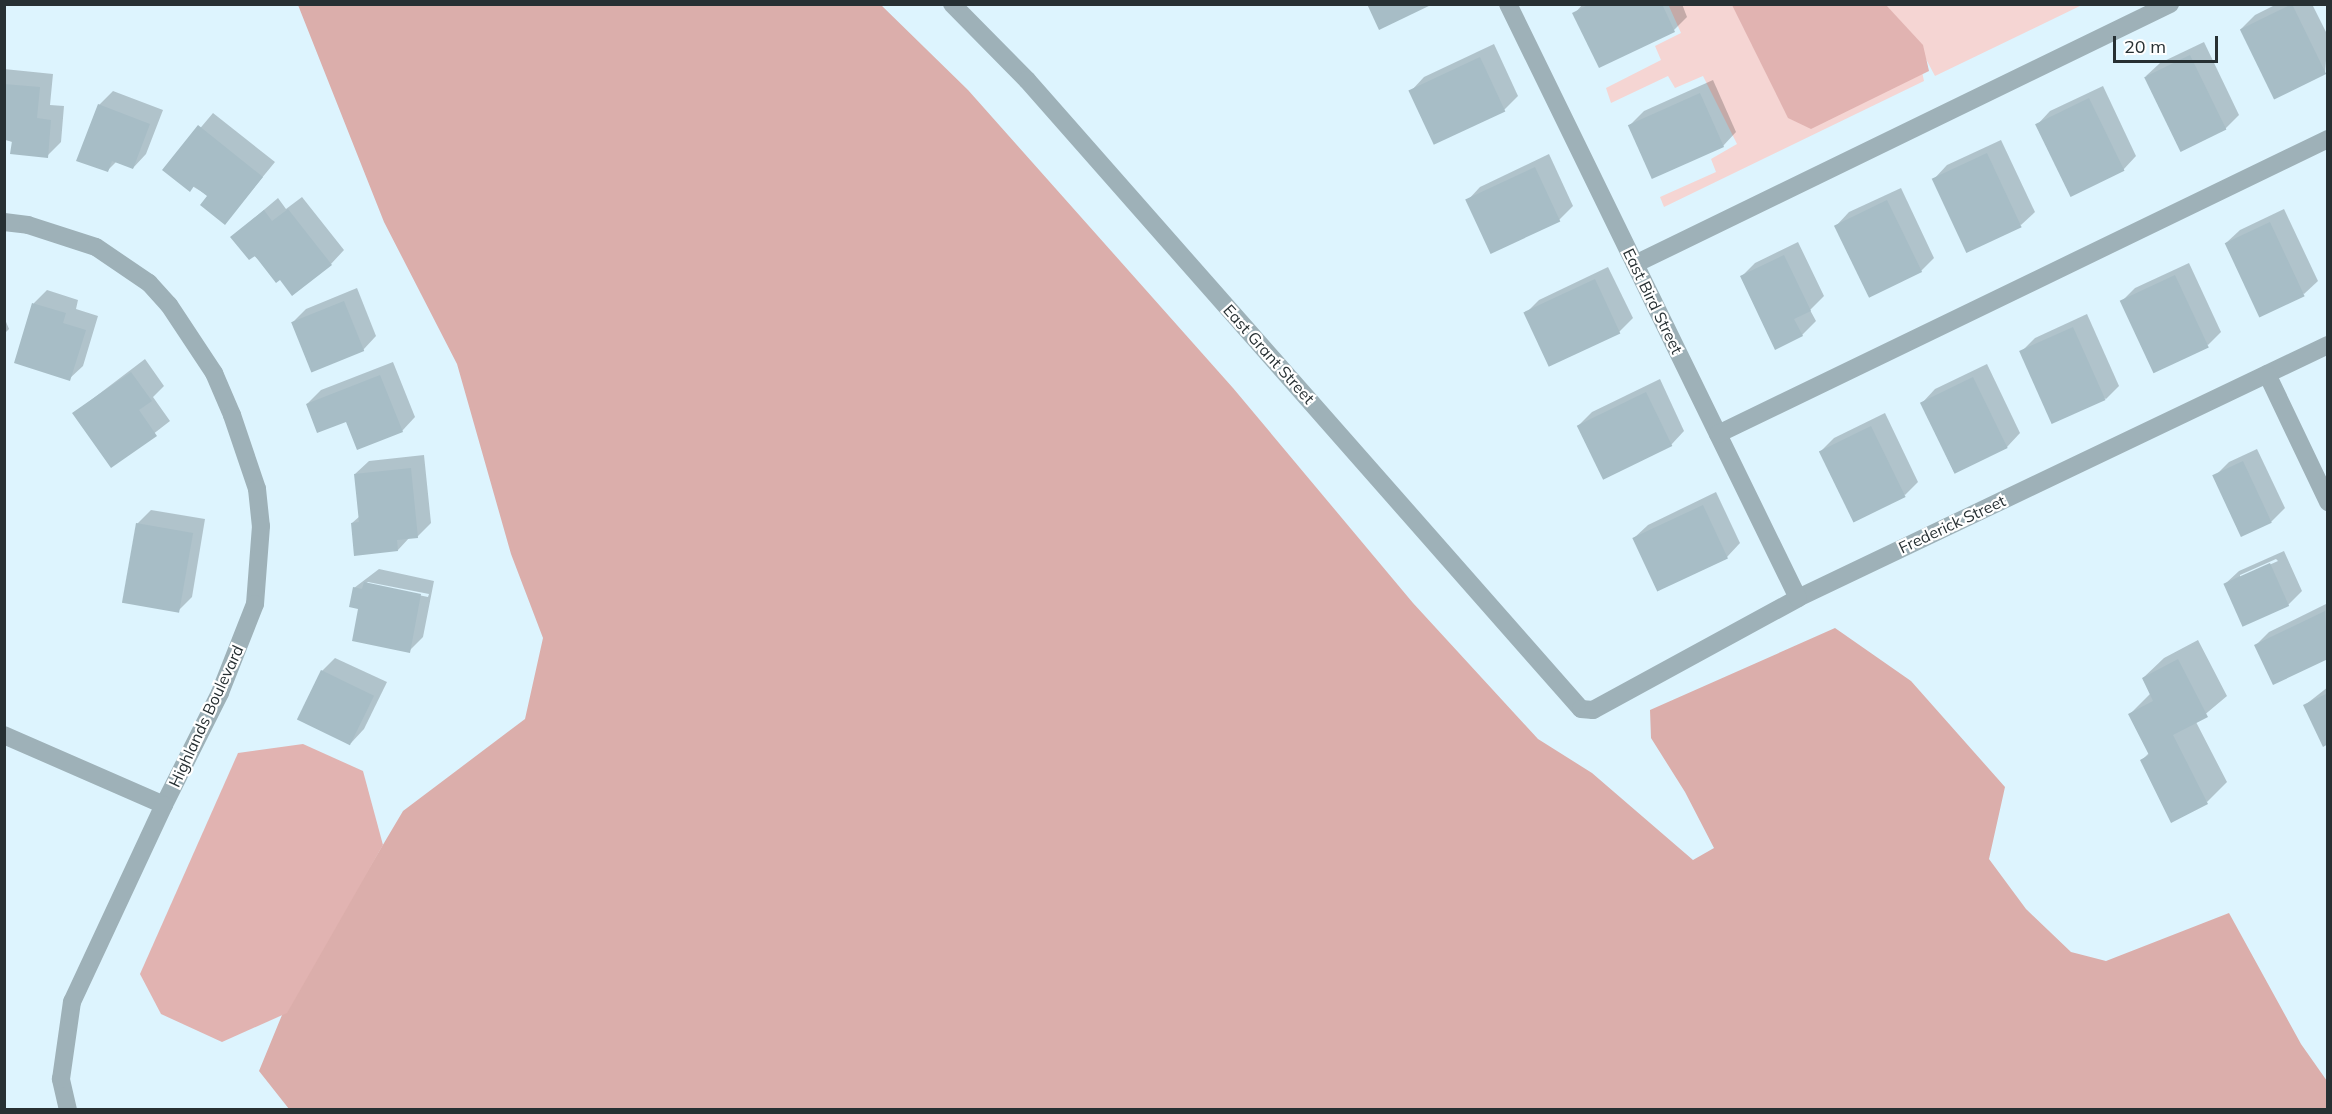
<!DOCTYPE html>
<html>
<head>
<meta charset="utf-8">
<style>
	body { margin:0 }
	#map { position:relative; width:2332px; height:1114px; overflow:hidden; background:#ddf4fe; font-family:Mulish,sans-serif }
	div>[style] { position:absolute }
	.green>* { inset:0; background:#f5d5d3 }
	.forest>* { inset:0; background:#dbaeab }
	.water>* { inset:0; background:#e1b3b1 }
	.shadow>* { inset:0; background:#0003 }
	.building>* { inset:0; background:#a7bdc6; transform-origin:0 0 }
	.minor>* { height:18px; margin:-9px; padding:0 9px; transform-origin:9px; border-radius:9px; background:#9eb1b8 }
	span { translate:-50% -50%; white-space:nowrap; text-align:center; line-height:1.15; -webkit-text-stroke:4.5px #fff; paint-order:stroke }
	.street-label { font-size:16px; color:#273033 }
	.frame { position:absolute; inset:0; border:6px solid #273033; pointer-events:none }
	.scale { position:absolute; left:2113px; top:36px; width:105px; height:27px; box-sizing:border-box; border:3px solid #273033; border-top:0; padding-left:8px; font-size:18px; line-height:21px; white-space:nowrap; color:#273033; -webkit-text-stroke:4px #fff; paint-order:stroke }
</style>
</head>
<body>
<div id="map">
	<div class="green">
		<div style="clip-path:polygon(1668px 4px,1858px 5px,1921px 67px,1924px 81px,1664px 207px,1660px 197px,1716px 172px,1711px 159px,1737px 144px,1703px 76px,1675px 88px,1668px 76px,1611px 103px,1606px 88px,1661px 60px,1655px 46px,1681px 33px)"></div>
		<div style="clip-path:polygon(1874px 5px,2082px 5px,1935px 76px,1919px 46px)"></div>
	</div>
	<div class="forest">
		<div style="clip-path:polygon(880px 4px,968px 90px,1233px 388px,1413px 603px,1538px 739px,1592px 773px,1693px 860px,1714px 848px,1685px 792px,1651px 738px,1650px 710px,1835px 628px,1911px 681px,2005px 787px,1989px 859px,2026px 909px,2071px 952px,2106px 961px,2229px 913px,2301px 1044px,2327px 1081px,2328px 1109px,289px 1109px,259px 1071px,282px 1015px,403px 811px,525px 719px,543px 638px,511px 554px,457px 364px,384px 222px,298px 5px)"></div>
	</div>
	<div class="water">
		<div style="clip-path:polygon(1732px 5px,1886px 5px,1923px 45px,1929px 71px,1811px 129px,1788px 118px)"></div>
		<div style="clip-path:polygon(303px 744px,363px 771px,383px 845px,287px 1013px,222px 1042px,161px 1014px,140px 974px,238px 753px)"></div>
	</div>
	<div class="shadow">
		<div style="clip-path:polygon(1583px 4px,1682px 4px,1687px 17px,1674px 30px,1574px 14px)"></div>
		<div style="clip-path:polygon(2277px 4px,2312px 4px,2328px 36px,2325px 73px,2241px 29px,2255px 15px)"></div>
		<div style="clip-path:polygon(2204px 42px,2239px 115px,2225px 129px,2146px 76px,2160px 63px)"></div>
		<div style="clip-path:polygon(1494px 44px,1518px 96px,1504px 110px,1411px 91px,1424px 77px)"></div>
		<div style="clip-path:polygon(4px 69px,53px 74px,50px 105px,64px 106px,61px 142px,47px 156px,4px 139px)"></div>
		<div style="clip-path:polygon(1713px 80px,1736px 132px,1723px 146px,1630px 125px,1644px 111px)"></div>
		<div style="clip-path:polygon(2103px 86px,2136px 156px,2123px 170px,2037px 125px,2050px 111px)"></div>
		<div style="clip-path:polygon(113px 91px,163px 110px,146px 154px,133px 168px,116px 162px,107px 171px,99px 105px)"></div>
		<div style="clip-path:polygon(213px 113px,275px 162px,225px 223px,209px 196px,165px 170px)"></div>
		<div style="clip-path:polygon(2001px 140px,2035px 212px,2021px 225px,1934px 179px,1947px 165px)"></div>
		<div style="clip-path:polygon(1549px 154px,1573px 206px,1559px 220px,1467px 201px,1480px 187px)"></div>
		<div style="clip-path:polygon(1901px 188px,1934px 258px,1921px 271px,1836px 226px,1849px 212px)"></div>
		<div style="clip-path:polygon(302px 197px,344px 250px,331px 264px,280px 278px,232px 237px,278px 198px,286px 209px)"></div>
		<div style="clip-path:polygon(2284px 209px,2318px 281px,2304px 294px,2226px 243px,2240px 230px)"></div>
		<div style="clip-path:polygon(1798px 242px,1824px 296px,1810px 310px,1816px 321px,1802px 335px,1742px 276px,1755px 263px)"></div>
		<div style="clip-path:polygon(2189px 263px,2221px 332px,2208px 345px,2122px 301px,2135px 288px)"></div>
		<div style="clip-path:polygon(1608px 267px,1633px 318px,1619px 332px,1526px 313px,1539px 300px)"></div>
		<div style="clip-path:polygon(357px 288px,376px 336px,363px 350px,292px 323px,306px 309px)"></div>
		<div style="clip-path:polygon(47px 290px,78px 300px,76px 309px,98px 316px,83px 366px,69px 379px,16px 362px,34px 303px)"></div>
		<div style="clip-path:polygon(2087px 314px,2119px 386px,2106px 399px,2021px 352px,2035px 338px)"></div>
		<div style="clip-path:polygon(4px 317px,9px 329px,4px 334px)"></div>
		<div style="clip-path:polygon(145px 359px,164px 386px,153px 397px,170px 421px,112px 466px,74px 413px)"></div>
		<div style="clip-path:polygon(393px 362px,415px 417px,402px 431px,347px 420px,307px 404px,321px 390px)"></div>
		<div style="clip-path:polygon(1987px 364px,2020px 433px,2007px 447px,1954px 472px,1922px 403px,1935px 389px)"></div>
		<div style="clip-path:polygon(1660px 379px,1684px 431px,1671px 445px,1578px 426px,1592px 412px)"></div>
		<div style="clip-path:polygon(1885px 413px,1918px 482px,1905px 495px,1821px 451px,1834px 438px)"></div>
		<div style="clip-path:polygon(2257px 449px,2285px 508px,2271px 522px,2215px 476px,2229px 462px)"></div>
		<div style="clip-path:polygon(424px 455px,431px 523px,417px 537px,410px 537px,398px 550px,352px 523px,360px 516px,355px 474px,369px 461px)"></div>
		<div style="clip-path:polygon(1716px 492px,1740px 543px,1727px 557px,1634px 538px,1648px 525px)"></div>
		<div style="clip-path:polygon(151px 510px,205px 519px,192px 597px,178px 611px,137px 524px)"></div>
		<div style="clip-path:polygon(evenodd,2284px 551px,2302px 591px,2288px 605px,2225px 584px,2239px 571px,2284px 551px,2276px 559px,2278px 561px,2240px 578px,2240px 575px,2276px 559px)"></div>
		<div style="clip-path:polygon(evenodd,379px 569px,434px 581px,423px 637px,409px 651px,360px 607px,354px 588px,379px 569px,368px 582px,429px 594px,428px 597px,365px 584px,368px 582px)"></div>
		<div style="clip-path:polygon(2328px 603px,2328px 657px,2256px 645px,2269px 632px)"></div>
		<div style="clip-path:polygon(2198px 640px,2227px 696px,2196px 722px,2227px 782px,2207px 802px,2141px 761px,2149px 753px,2130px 714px,2151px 693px,2143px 678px,2164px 658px)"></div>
		<div style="clip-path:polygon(335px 658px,387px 682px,364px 729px,351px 743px,322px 671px)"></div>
		<div style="clip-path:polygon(2328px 687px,2328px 743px,2305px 705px)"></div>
	</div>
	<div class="building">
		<div style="clip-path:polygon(1367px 4px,1433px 4px,1379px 30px)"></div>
		<div style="clip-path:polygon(1590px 4px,1662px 4px,1675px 32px,1599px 68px,1572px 13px)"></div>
		<div style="left:2292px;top:4px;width:78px;height:58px;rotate:64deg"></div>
		<div style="left:2190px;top:55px;width:83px;height:51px;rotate:64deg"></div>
		<div style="left:1480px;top:57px;width:60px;height:79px;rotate:65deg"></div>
		<div style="clip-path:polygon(4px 84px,40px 87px,37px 118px,51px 120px,48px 158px,10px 154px,12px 141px,4px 140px)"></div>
		<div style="left:1700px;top:93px;width:59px;height:79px;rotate:66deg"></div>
		<div style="left:2089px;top:98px;width:81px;height:60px;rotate:64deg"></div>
		<div style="clip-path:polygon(98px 104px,150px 124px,133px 169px,112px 161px,108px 172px,76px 161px)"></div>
		<div style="clip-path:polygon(198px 125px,263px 177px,225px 225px,200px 205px,207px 196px,194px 186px,190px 192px,162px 170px)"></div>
		<div style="left:1987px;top:153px;width:82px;height:61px;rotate:65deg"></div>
		<div style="left:1535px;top:167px;width:60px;height:77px;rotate:65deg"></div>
		<div style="left:1887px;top:200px;width:80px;height:59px;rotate:64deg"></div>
		<div style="clip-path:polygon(288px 209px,332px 265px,292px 296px,280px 280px,276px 283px,255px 256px,249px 260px,230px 237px,264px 210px,272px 221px)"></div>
		<div style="left:2270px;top:222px;width:82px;height:50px;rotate:65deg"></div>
		<div style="clip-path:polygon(1784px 255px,1811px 311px,1794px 319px,1803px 336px,1775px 350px,1740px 276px)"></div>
		<div style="left:2175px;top:275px;width:80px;height:61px;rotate:65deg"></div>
		<div style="left:1595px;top:279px;width:60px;height:79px;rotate:65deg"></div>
		<div style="left:344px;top:301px;width:54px;height:57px;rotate:68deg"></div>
		<div style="clip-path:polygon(32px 303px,66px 313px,63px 323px,86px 330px,70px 381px,14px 363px)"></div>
		<div style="left:2073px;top:327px;width:80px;height:59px;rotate:66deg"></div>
		<div style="clip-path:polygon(131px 372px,152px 401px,139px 410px,157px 436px,111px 468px,72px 413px)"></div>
		<div style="clip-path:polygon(380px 375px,403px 432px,357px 450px,346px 422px,317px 433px,306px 404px)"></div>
		<div style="left:1973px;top:377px;width:79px;height:59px;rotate:64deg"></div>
		<div style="left:1646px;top:392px;width:60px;height:77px;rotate:64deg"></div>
		<div style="left:1871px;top:426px;width:79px;height:58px;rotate:64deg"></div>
		<div style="left:2243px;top:461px;width:68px;height:34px;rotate:65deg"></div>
		<div style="clip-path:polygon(411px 468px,418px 538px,397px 540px,398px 551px,354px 556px,351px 523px,359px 522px,354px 474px)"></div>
		<div style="left:1703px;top:505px;width:59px;height:78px;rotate:65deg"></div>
		<div style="left:136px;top:523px;width:58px;height:81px;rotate:10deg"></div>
		<div style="left:2270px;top:563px;width:47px;height:51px;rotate:66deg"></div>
		<div style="clip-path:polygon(364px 582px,421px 594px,410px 653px,352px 641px,358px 609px,349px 607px,353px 587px,362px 589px)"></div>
		<div style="clip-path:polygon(2325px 611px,2328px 659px,2273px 685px,2254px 645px)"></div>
		<div style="clip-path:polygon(2178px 659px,2208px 717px,2173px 735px,2208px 804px,2171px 823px,2140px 760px,2149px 755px,2128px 714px,2153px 701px,2142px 678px)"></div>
		<div style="left:321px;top:670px;width:59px;height:55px;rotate:26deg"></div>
		<div style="clip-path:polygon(2328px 693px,2328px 744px,2323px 747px,2303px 705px)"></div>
	</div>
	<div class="minor">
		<div style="left:952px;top:4px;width:107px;rotate:45.4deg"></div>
		<div style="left:1027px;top:80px;width:838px;rotate:48.63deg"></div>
		<div style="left:1581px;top:709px;width:12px;rotate:5deg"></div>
		<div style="left:1593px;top:710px;width:234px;rotate:-28.6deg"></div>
		<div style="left:1798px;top:598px;width:587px;rotate:-25.52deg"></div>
		<div style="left:1508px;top:4px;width:661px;rotate:63.98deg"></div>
		<div style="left:4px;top:222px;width:24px;rotate:7deg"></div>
		<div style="left:28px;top:225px;width:71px;rotate:17.9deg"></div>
		<div style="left:96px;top:247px;width:64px;rotate:34.2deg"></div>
		<div style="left:149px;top:283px;width:30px;rotate:48deg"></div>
		<div style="left:169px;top:305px;width:82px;rotate:56.5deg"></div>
		<div style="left:214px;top:373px;width:46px;rotate:66.8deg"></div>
		<div style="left:232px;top:415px;width:78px;rotate:71.3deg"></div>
		<div style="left:257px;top:489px;width:37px;rotate:84deg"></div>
		<div style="left:261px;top:526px;width:78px;rotate:94.4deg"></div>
		<div style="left:255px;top:604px;width:96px;rotate:111.5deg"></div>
		<div style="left:220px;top:693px;width:125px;rotate:116.6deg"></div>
		<div style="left:164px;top:805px;width:175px;rotate:-156.4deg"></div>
		<div style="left:1635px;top:264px;width:595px;rotate:-25.92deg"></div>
		<div style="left:2267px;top:374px;width:142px;rotate:64.5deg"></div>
		<div style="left:1718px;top:434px;width:678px;rotate:-25.81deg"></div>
		<div style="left:68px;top:1110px;width:32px;rotate:-103deg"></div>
		<div style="left:61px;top:1079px;width:78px;rotate:-81.9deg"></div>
		<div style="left:72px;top:1002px;width:217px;rotate:-65deg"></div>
	</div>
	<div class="street-label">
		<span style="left:1653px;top:301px;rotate:64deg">East Bird Street</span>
		<span style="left:1269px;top:354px;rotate:48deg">East Grant Street</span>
		<span style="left:1952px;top:524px;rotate:-25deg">Frederick Street</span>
		<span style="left:206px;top:716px;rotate:-65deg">Highlands Boulevard</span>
	</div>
	<div class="frame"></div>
	<div class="scale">20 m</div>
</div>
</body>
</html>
